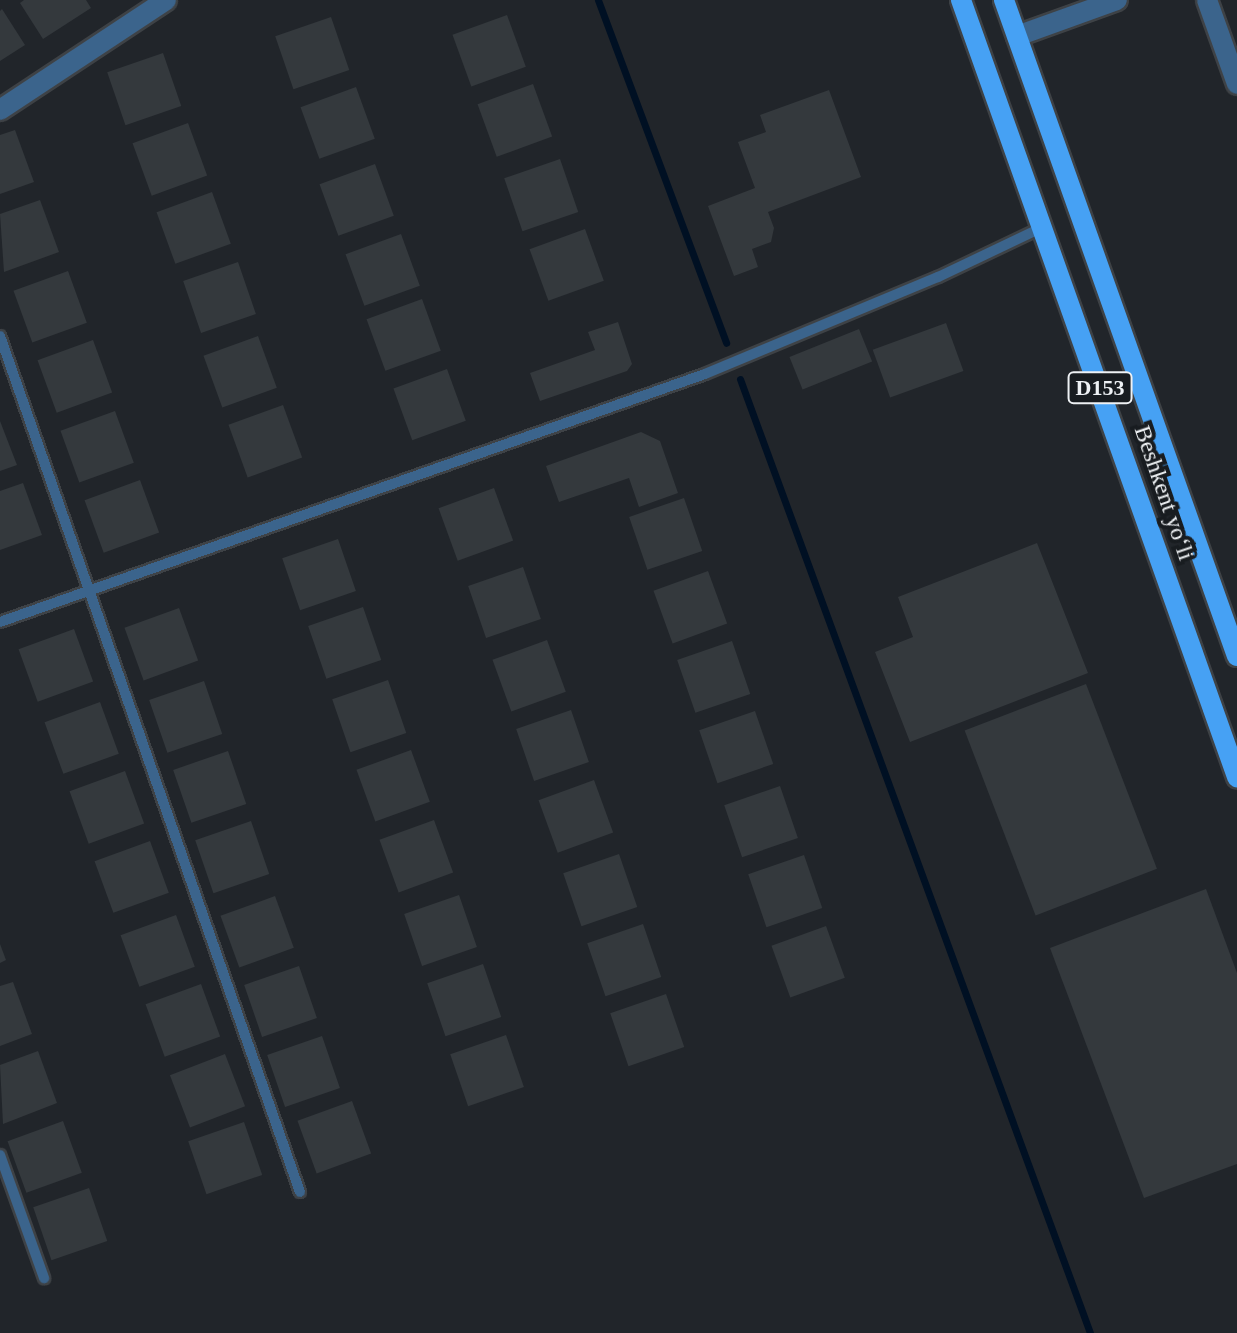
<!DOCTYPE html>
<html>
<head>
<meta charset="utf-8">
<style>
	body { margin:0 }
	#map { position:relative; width:1237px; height:1333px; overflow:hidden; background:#21252a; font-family:Georgia,serif }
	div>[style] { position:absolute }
	.stream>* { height:7px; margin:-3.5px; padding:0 3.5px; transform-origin:3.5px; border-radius:3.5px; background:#001023 }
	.building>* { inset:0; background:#34393d; transform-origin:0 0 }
	.roads { filter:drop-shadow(2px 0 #3e4246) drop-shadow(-2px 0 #3e4246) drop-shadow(0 2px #3e4246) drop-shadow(0 -2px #3e4246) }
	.lane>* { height:10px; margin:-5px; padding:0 5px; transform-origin:5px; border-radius:5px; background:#3b648c }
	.street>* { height:20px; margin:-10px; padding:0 10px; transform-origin:10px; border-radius:10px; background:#3b648c }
	.primary>* { height:20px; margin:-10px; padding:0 10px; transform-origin:10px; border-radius:10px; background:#46a1f4 }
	span { translate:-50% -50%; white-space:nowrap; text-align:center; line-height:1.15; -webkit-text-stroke:8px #181c20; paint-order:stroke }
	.shield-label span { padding:2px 6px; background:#181c20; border:2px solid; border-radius:6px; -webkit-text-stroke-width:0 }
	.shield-label { font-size:22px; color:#eef1f4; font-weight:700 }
	.street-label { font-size:24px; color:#eef1f4 }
</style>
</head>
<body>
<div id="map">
	<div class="stream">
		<div style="left:598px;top:0;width:366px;rotate:69.5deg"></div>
		<div style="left:740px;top:379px;width:1016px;rotate:69.85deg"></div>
	</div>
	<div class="building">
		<div style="clip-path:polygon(24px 0,86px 0,91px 8px,43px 39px,20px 3px)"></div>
		<div style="clip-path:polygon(2px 9px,25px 45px,0 61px,0 11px)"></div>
		<div style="left:507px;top:15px;width:55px;height:58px;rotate:70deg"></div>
		<div style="left:331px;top:17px;width:56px;height:59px;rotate:71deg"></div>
		<div style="left:163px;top:53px;width:56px;height:59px;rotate:71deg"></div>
		<div style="left:533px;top:84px;width:56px;height:59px;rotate:70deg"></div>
		<div style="left:356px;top:87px;width:55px;height:59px;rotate:70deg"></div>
		<div style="clip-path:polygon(829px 90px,861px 177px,768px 212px,774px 228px,771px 242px,752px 249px,758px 267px,734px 276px,708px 206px,755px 188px,738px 142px,766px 132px,760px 115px)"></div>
		<div style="left:188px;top:123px;width:56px;height:59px;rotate:70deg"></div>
		<div style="clip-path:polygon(15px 130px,34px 182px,0 194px,0 135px)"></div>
		<div style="left:560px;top:159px;width:56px;height:59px;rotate:71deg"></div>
		<div style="left:375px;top:164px;width:55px;height:59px;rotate:70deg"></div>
		<div style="left:212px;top:192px;width:55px;height:59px;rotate:70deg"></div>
		<div style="clip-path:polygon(40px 200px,59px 252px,4px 272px,0 214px)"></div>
		<div style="left:585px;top:229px;width:55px;height:59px;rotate:70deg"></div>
		<div style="left:401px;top:234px;width:55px;height:59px;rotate:70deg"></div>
		<div style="left:238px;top:262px;width:55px;height:58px;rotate:71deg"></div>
		<div style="left:68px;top:271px;width:55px;height:58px;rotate:70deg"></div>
		<div style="left:422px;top:299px;width:55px;height:59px;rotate:70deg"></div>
		<div style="clip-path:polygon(618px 322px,632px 364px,627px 371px,540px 401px,530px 373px,595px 350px,588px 332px)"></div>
		<div style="left:946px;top:323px;width:51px;height:78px;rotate:70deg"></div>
		<div style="left:859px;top:329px;width:35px;height:75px;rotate:68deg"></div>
		<div style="left:258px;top:336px;width:55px;height:58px;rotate:70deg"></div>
		<div style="left:93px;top:340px;width:56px;height:59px;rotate:70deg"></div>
		<div style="left:447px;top:369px;width:55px;height:57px;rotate:70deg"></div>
		<div style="left:283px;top:405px;width:56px;height:58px;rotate:70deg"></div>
		<div style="left:115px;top:411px;width:55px;height:58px;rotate:70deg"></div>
		<div style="clip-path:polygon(0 421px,17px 465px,0 471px)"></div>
		<div style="clip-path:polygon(641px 432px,660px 441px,678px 493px,639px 507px,629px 478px,559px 502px,546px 466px)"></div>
		<div style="left:140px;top:480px;width:56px;height:59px;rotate:70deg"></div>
		<div style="clip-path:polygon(23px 483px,42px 535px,0 550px,0 491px)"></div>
		<div style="left:494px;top:488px;width:56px;height:59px;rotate:70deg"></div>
		<div style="left:684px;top:498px;width:56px;height:58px;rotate:71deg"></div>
		<div style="left:338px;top:539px;width:55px;height:59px;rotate:71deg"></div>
		<div style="clip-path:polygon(1037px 543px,1088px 673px,910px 742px,875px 652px,913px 637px,898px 597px)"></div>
		<div style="left:523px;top:567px;width:55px;height:58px;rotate:71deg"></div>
		<div style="left:708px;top:571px;width:56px;height:58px;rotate:70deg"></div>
		<div style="left:363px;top:607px;width:56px;height:58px;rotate:71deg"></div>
		<div style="left:179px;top:608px;width:56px;height:58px;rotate:70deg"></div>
		<div style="left:74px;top:629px;width:56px;height:59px;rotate:70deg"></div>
		<div style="left:547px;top:640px;width:55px;height:58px;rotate:70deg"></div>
		<div style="left:732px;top:641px;width:56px;height:58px;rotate:71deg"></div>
		<div style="left:388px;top:680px;width:56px;height:59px;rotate:71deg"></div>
		<div style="left:204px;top:681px;width:56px;height:58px;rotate:71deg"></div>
		<div style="left:1086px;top:684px;width:198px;height:130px;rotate:69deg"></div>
		<div style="left:100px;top:702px;width:55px;height:59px;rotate:70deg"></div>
		<div style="left:571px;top:710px;width:55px;height:58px;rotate:71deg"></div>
		<div style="left:755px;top:711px;width:56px;height:59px;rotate:71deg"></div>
		<div style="left:411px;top:750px;width:55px;height:58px;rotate:70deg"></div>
		<div style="left:228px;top:751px;width:56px;height:58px;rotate:71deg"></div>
		<div style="left:125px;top:771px;width:56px;height:59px;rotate:70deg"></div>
		<div style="left:594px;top:780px;width:56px;height:59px;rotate:70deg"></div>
		<div style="left:780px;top:786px;width:55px;height:59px;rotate:71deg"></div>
		<div style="left:434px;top:820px;width:56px;height:58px;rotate:70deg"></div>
		<div style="left:251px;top:821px;width:56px;height:59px;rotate:71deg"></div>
		<div style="left:150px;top:841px;width:55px;height:59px;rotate:70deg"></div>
		<div style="left:619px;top:854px;width:56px;height:59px;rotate:71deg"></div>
		<div style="left:804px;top:855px;width:56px;height:59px;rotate:71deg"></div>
		<div style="clip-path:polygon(1206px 889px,1237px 973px,1237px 1164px,1144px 1198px,1050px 948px)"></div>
		<div style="left:459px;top:895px;width:55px;height:58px;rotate:71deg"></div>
		<div style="left:275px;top:896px;width:55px;height:58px;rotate:70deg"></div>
		<div style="left:176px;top:915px;width:55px;height:59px;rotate:70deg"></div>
		<div style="left:643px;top:924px;width:56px;height:59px;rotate:71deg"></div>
		<div style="left:826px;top:926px;width:55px;height:58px;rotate:70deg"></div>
		<div style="clip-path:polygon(0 944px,6px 960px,0 963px)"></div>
		<div style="left:483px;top:964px;width:56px;height:59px;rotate:71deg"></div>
		<div style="left:299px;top:966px;width:55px;height:58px;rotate:71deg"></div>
		<div style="clip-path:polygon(13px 982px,32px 1034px,0 1046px,0 986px)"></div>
		<div style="left:201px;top:984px;width:56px;height:59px;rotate:70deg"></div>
		<div style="left:666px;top:994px;width:56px;height:59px;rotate:71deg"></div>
		<div style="left:506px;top:1035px;width:55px;height:59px;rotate:71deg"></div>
		<div style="left:322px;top:1036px;width:55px;height:58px;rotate:71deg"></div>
		<div style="clip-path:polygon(38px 1051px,57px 1103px,3px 1124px,0 1065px)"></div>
		<div style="left:225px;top:1054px;width:56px;height:59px;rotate:69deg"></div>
		<div style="left:352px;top:1101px;width:56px;height:58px;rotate:70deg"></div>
		<div style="left:63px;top:1121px;width:55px;height:59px;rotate:70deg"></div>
		<div style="left:244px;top:1122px;width:56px;height:59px;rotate:71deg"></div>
		<div style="left:89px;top:1188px;width:56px;height:59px;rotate:71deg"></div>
	</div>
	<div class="roads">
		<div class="lane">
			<div style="left:0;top:336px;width:907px;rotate:70.69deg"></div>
			<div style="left:0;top:622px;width:747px;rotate:-19.38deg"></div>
			<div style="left:705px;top:374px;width:252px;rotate:-22.6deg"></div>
			<div style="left:938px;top:277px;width:116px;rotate:-25.5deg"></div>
			<div style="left:0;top:1155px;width:131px;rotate:70.3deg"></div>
		</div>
		<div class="street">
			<div style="left:1207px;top:0;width:89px;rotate:70.3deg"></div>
			<div style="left:1017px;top:36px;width:106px;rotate:-19.8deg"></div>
			<div style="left:0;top:110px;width:199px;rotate:-33.5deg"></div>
		</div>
		<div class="primary">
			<div style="left:961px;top:0;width:825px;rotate:70.44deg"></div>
			<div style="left:1004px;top:0;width:696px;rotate:70.45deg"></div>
		</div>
	</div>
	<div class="shield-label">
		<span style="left:1100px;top:388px">D153</span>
	</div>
	<div class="street-label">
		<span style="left:1164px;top:493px;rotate:71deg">Beshkent yoʻli</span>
	</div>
</div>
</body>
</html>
